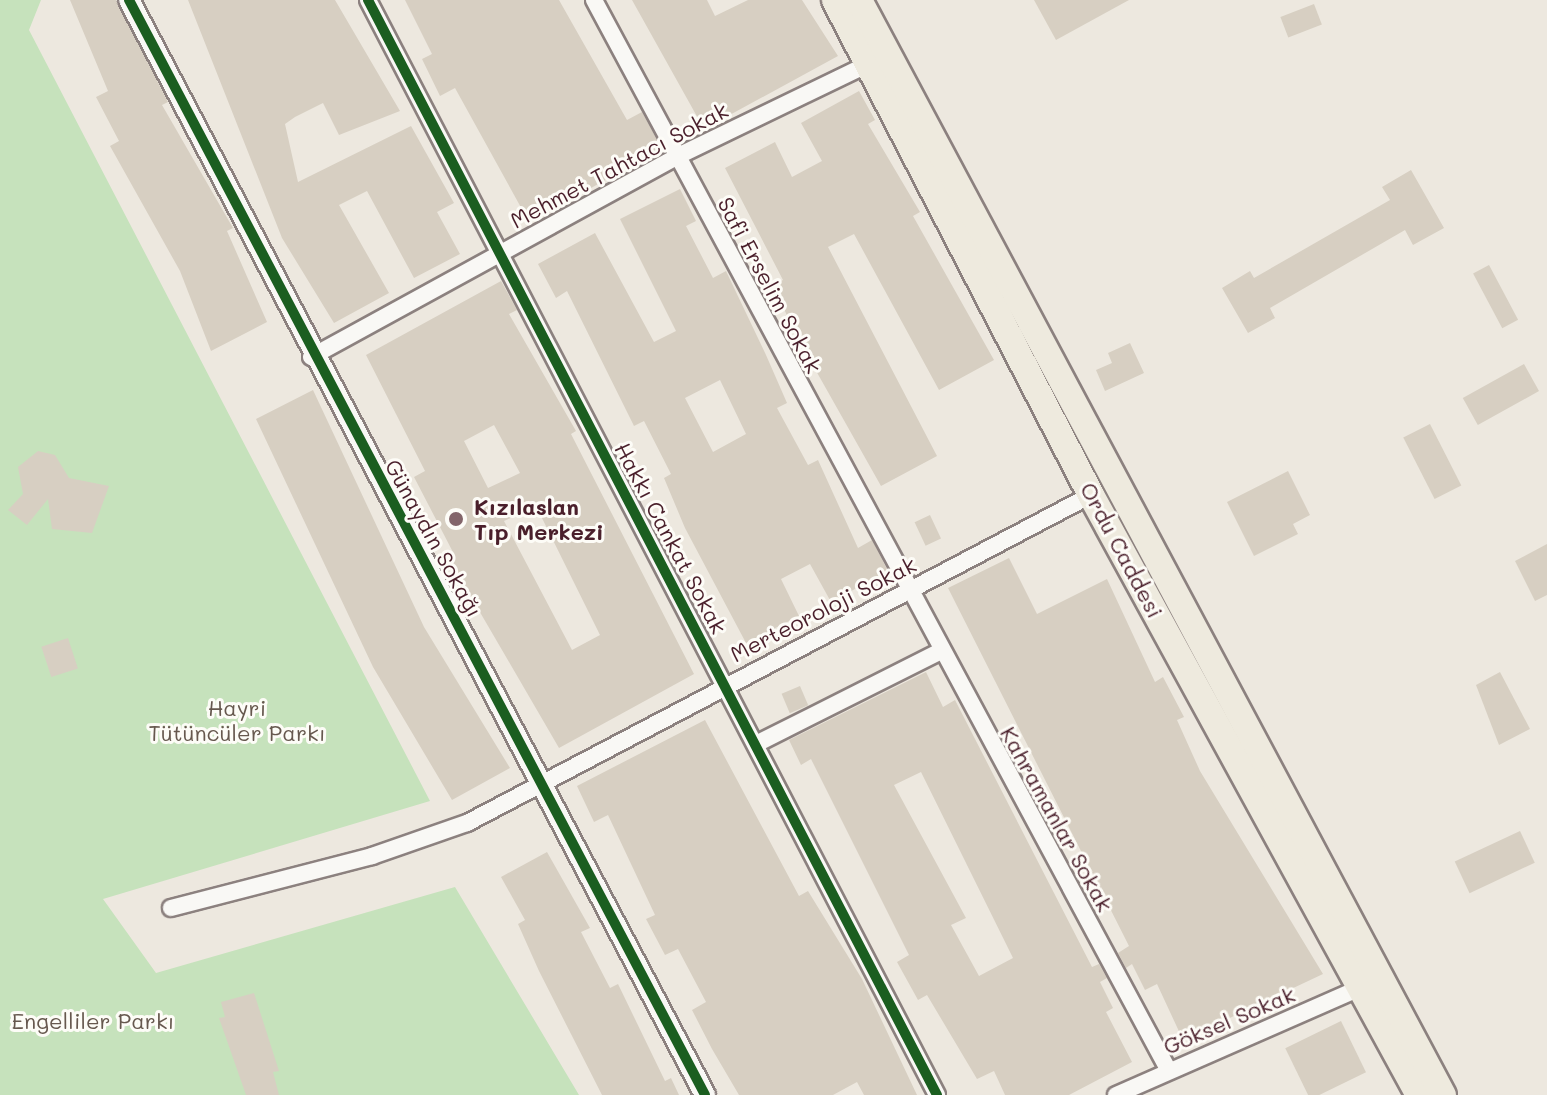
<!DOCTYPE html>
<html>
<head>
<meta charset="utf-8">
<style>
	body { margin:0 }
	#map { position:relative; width:1547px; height:1095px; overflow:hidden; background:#ede8df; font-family:Mali,sans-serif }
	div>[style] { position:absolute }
	.green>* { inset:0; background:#c6e2bc }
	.building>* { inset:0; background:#d7cfc2; transform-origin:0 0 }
	.roads { filter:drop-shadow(2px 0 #8c817f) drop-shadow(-2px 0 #8c817f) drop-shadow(0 2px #8c817f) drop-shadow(0 -2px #8c817f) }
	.minor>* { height:16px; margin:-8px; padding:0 8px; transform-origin:8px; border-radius:8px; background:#f9f8f5 }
	.tertiary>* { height:20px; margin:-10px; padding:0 10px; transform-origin:10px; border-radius:10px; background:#f9f8f5 }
	.primary>* { height:26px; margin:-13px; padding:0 13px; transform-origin:13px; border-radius:13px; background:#eeeade }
	.cycleway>* { height:10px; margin:-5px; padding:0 5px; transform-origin:5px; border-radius:5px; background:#1b5e20 }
	.dots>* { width:22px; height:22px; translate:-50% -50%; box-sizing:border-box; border:4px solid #fdfcf7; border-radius:50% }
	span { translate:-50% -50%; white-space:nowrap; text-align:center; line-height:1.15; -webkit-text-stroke:6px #fdfcf7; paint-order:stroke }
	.street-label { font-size:22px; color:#4a1f2b }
	.poi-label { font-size:22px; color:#4a1f2b; font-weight:700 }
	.left { translate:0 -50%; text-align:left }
	.park-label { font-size:22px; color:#66584e }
</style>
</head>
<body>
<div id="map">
	<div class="green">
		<div style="clip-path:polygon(0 0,41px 0,29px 30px,430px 801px,103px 899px,156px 973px,455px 887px,579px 1095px,0 1095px)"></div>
	</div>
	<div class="building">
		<div style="clip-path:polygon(70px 0,116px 0,168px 102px,162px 105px,233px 228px,227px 231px,267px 322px,211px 351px,180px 271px,110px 146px,119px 141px,96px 97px,108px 91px)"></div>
		<div style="clip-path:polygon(188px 0,335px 0,400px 111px,339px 135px,323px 103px,295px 117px,285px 124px,298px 182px,411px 126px,454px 203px,437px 212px,460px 254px,414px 278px,367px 191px,339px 205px,389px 293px,334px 323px,282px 238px)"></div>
		<div style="clip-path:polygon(405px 0,559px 0,627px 120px,642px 112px,662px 149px,529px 222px,455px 88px,440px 96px,422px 59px,432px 54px)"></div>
		<div style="clip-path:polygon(632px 0,707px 0,715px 16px,748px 0,802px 0,838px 56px,704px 129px)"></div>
		<div style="clip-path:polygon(1034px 0,1129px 0,1056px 40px)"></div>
		<div style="left:1314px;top:4px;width:22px;height:36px;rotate:69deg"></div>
		<div style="clip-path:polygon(859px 91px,875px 120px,868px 124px,920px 212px,913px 216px,994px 360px,939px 390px,854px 234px,828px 247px,937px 456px,881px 486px,793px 330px,774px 285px,783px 280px,725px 168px,775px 142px,792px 177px,822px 161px,801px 123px)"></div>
		<div style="clip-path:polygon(1411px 170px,1444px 228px,1413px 245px,1405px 230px,1270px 308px,1275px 318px,1248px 333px,1222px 288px,1250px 271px,1254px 278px,1390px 200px,1382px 187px)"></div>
		<div style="clip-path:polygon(evenodd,680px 189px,696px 221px,686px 226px,713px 278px,726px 271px,766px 355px,787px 403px,777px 408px,808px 465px,818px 460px,858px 548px,872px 540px,888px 571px,831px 602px,810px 564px,781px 579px,799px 616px,746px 643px,685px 528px,664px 478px,671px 474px,644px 421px,634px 426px,567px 291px,556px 298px,538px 264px,595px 233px,654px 342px,676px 331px,620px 219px,680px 189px,720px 380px,746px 434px,713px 452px,685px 398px,720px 380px)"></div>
		<div style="left:1489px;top:265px;width:62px;height:18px;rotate:62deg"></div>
		<div style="clip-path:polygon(evenodd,501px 281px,517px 310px,509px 314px,576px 431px,571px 434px,694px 674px,559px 748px,449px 559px,455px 556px,414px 477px,425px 471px,366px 355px,501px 281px,494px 425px,520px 473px,488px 488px,464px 441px,494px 425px,501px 281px,536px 506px,600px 635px,572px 650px,504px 521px,536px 506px)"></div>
		<div style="clip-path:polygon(1130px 343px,1144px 373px,1105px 391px,1096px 370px,1112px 363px,1108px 353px)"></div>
		<div style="left:1524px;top:364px;width:31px;height:70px;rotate:61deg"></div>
		<div style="clip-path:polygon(313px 390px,424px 627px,510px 768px,452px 800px,373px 667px,256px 419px)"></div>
		<div style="left:1430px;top:424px;width:69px;height:30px;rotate:63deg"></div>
		<div style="clip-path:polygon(38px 451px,55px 455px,69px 478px,109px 486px,92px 533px,52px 529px,48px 499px,27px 525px,8px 510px,23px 494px,18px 467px)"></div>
		<div style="clip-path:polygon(1288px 471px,1310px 515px,1293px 524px,1298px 534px,1254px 556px,1227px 502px)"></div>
		<div style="left:930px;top:515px;width:26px;height:17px;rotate:65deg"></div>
		<div style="clip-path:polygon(1547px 544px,1547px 595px,1535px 601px,1515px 561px)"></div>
		<div style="clip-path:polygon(1009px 558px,1037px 614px,1107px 579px,1155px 682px,1163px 677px,1184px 717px,1177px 720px,1200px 771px,1323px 974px,1183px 1040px,1157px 984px,1145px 990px,1132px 964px,1126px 968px,1118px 953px,1129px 946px,948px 588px)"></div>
		<div style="left:68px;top:638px;width:32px;height:28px;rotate:72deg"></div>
		<div style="clip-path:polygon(evenodd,926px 672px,943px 707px,955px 700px,1092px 967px,1099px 964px,1107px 978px,1100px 982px,1113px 1008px,1106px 1012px,1132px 1062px,1069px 1095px,1005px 1095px,994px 1071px,977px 1079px,927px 995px,918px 1000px,897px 962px,909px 955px,811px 759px,801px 765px,789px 740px,926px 672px,921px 772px,1013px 958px,979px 976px,951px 925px,966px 918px,894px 785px,921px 772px)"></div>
		<div style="clip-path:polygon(1500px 672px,1530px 729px,1499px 745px,1476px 685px)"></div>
		<div style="left:800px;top:686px;width:21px;height:20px;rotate:67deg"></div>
		<div style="clip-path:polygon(705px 720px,799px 896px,808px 891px,862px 979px,917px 1095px,864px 1095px,857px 1082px,833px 1095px,739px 1095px,712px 1049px,692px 1010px,706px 1002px,678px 949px,665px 955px,646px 919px,655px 915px,608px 815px,594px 822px,577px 786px)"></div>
		<div style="left:1520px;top:831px;width:35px;height:72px;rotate:65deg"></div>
		<div style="clip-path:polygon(547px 852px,590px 928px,581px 932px,610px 988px,618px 984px,665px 1081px,671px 1078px,679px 1095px,602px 1095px,539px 971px,518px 924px,525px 920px,501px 877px)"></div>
		<div style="clip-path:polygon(254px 993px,279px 1071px,273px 1072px,279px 1095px,246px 1095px,219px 1018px,225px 1017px,221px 1002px)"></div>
		<div style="left:1341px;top:1021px;width:57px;height:62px;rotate:64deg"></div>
	</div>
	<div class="roads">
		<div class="minor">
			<div style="left:368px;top:0;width:1234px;rotate:62.54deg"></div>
			<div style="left:594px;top:0;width:1213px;rotate:61.77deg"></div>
			<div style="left:311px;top:357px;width:416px;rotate:-28.7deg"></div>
			<div style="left:676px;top:157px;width:213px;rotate:-25.8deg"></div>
			<div style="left:756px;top:744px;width:207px;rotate:-26.7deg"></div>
			<div style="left:171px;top:908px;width:208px;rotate:-14.5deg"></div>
			<div style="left:372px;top:856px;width:101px;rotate:-19.2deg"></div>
			<div style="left:467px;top:823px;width:705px;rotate:-27.73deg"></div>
			<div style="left:1116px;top:1095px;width:266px;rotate:-23.7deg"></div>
		</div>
		<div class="tertiary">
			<div style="left:129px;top:0;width:1237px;rotate:62.25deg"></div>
		</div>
		<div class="primary">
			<div style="left:835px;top:0;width:557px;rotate:62.65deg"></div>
			<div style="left:1091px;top:495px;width:684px;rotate:61.34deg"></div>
			<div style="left:859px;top:0;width:1241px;rotate:61.93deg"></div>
		</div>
	</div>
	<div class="cycleway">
		<div style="left:129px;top:0;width:1237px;rotate:62.25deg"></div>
		<div style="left:368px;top:0;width:1234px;rotate:62.54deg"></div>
	</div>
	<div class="dots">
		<div style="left:456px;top:519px;background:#83656a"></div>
	</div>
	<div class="street-label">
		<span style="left:619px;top:165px;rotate:-28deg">Mehmet Tahtacı Sokak</span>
		<span style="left:770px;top:285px;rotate:62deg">Safi Erselim Sokak</span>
		<span style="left:434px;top:538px;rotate:61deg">Günaydın Sokağı</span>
		<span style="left:671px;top:538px;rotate:62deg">Hakkı Cankat Sokak</span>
		<span style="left:1122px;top:550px;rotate:62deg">Ordu Caddesi</span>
		<span style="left:823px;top:609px;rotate:-27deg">Merteoroloji Sokak</span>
		<span style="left:1057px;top:819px;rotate:61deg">Kahramanlar Sokak</span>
		<span style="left:1229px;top:1020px;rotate:-23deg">Göksel Sokak</span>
	</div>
	<div class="poi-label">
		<span class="left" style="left:474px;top:519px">Kızılaslan<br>Tıp Merkezi</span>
	</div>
	<div class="park-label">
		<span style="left:237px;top:720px">Hayri<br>Tütüncüler Parkı</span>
		<span style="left:93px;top:1021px">Engelliler Parkı</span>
	</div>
</div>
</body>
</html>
